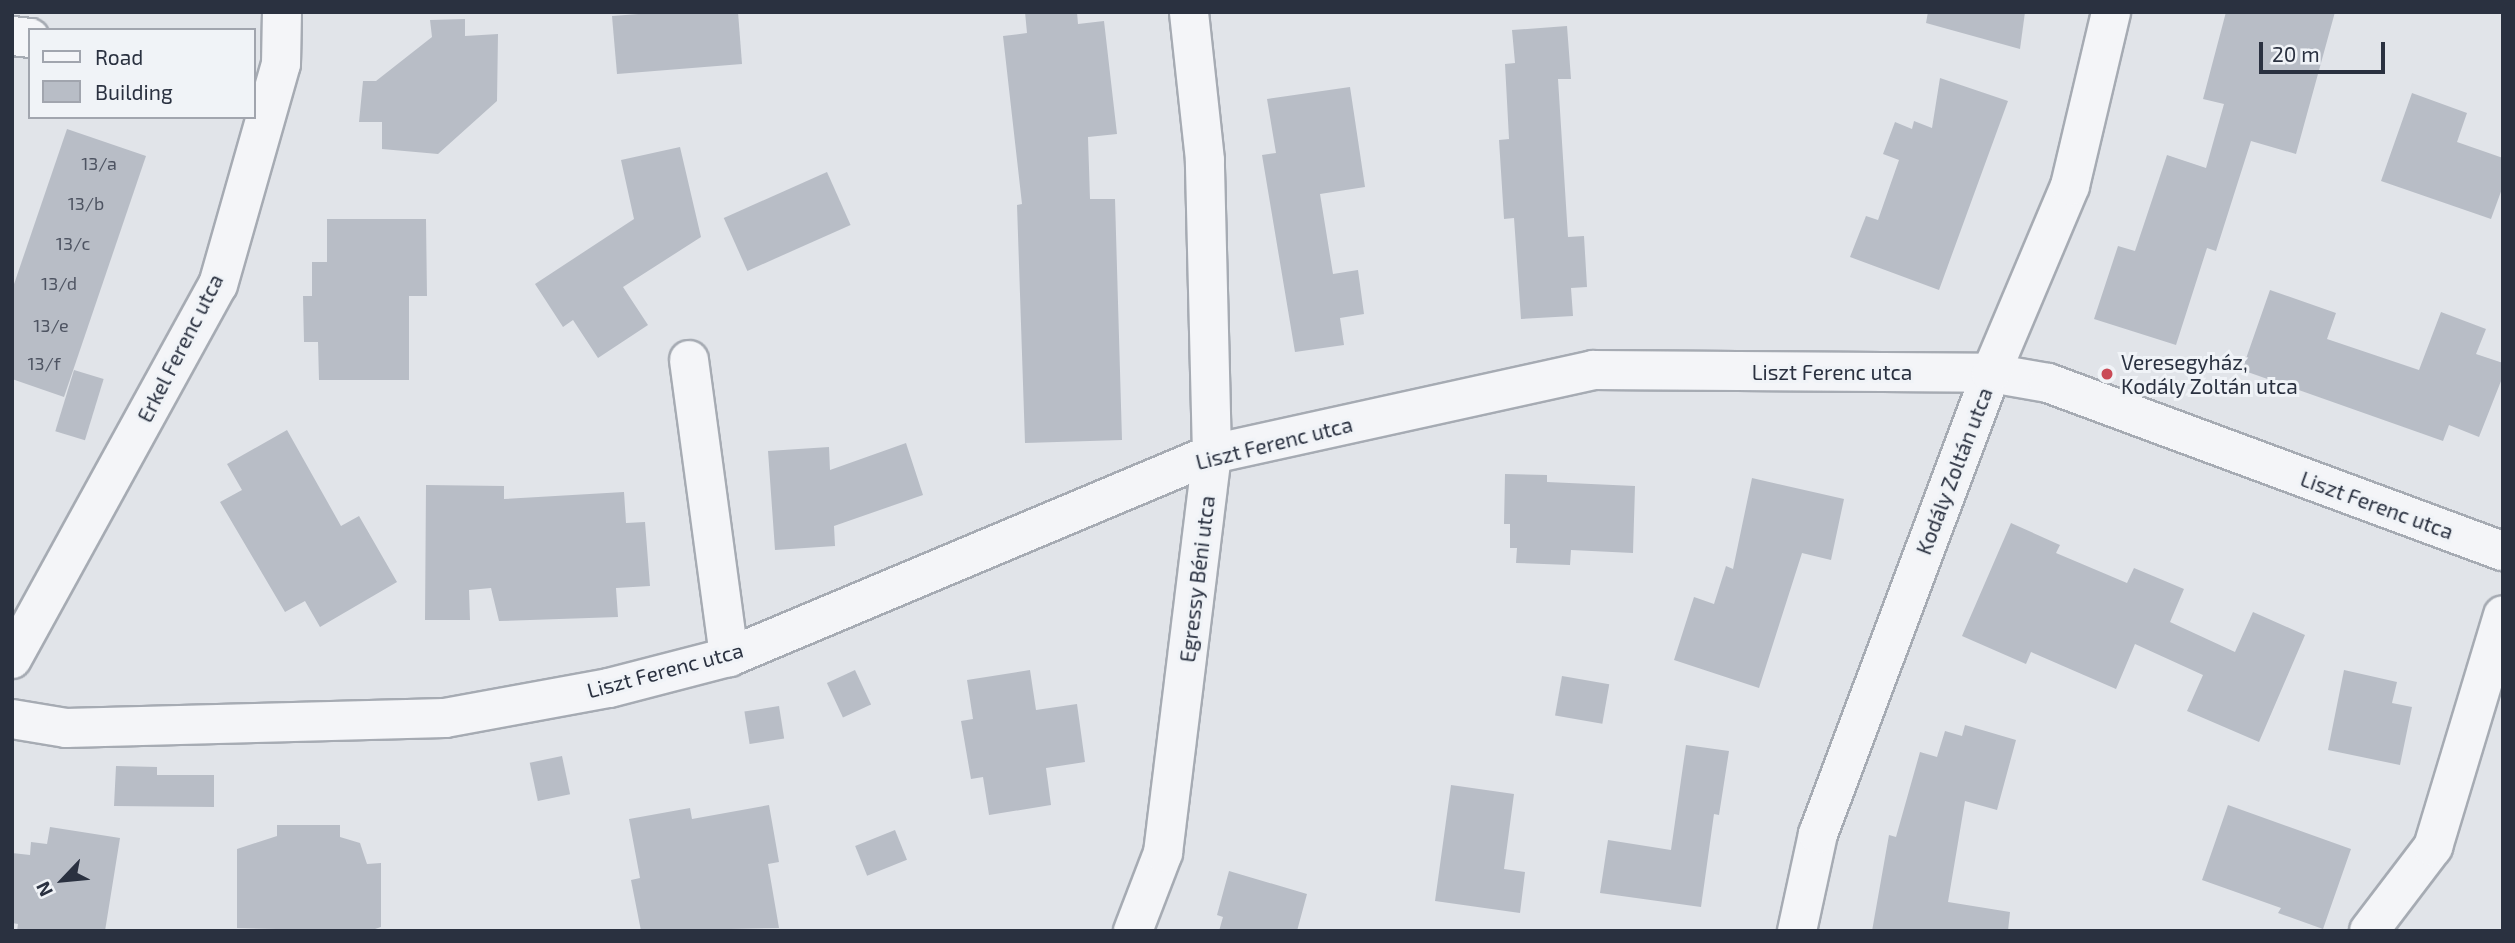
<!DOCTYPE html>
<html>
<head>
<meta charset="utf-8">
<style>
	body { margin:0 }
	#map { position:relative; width:2515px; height:943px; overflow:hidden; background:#e1e4e9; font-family:"Exo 2",sans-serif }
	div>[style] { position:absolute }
	.building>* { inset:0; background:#b8bdc6; transform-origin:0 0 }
	.roads { filter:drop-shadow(2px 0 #a6abb3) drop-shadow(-2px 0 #a6abb3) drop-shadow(0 2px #a6abb3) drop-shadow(0 -2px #a6abb3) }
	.minor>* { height:38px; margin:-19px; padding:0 19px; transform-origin:19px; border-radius:19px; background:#f4f5f8 }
	.dots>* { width:19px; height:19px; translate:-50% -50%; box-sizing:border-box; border:4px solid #f0f3f7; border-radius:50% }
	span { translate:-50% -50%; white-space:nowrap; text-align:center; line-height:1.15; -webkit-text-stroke:6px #f0f3f7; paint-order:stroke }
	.number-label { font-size:18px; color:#4e5462 }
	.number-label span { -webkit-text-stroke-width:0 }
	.street-label { font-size:21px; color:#2a3140 }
	.poi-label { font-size:21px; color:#2a3140 }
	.left { translate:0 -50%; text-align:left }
	.frame { position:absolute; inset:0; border:14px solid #2a3140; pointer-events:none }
	.legend { position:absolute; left:28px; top:28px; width:228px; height:91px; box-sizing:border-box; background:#f0f3f7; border:2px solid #a1a5ae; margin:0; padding:9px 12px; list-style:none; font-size:21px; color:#2a3140 }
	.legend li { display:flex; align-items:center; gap:14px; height:35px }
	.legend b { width:35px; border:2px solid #a1a5ae }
	.north { position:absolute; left:28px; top:845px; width:70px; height:70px; -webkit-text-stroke:5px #f0f3f7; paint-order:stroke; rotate:244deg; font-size:19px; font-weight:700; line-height:28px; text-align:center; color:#2a3140 }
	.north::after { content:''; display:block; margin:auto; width:24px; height:32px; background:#2a3140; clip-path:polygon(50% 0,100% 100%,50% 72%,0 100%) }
	.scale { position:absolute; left:2259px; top:42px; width:126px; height:32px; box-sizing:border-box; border:4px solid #2a3140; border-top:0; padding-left:9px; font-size:21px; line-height:24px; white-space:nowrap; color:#2a3140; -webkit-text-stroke:5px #f0f3f7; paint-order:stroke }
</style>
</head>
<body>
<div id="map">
	<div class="building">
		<div style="clip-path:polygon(665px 12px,738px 12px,742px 64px,617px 74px,612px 16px)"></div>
		<div style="clip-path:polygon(1025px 12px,1077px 12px,1078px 24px,1104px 21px,1117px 134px,1088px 137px,1090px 199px,1115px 199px,1122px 440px,1025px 443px,1017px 205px,1022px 204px,1003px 36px,1027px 33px)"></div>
		<div style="clip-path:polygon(1928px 12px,2025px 12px,2020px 49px,1926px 23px)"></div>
		<div style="clip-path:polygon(2226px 12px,2335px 12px,2296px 154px,2251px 141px,2216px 251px,2207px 248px,2176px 345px,2094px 319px,2118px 246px,2135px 251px,2167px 155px,2206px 168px,2224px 104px,2203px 99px)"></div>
		<div style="clip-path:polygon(465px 19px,465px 36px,498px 34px,497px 101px,438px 154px,382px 149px,382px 122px,359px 122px,363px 81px,376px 81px,432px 37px,430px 20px)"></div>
		<div style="clip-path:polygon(1567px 26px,1571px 79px,1558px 79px,1568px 237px,1584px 236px,1587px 287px,1571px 288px,1573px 316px,1521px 319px,1514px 218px,1504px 219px,1499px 140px,1509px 139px,1505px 64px,1515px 63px,1512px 30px)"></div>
		<div style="clip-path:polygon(1940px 78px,2008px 101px,1939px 290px,1850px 257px,1866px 216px,1878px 220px,1899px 160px,1883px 154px,1895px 122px,1912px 129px,1914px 121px,1932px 128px)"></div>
		<div style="clip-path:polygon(1350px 87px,1365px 187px,1320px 194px,1333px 274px,1358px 270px,1364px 314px,1340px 318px,1344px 345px,1295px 352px,1262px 155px,1276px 153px,1267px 99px)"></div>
		<div style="clip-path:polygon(2412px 93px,2467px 113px,2457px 142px,2503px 158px,2503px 186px,2491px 219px,2381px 181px)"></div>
		<div style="clip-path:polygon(67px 129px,146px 156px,64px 397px,12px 379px,12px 290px)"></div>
		<div style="clip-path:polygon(680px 147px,701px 237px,623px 287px,648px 325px,598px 358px,573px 320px,563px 327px,535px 284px,634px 219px,621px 160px)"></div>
		<div style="left:827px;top:172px;width:58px;height:113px;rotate:66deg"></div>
		<div style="clip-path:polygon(327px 219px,426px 219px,427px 296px,409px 296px,409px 380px,319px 380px,318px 342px,304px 342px,303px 296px,312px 296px,312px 262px,327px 262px)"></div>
		<div style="clip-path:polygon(2270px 290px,2336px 313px,2327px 339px,2419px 370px,2441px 312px,2486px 329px,2476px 354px,2503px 363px,2503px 376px,2479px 437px,2449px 425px,2443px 441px,2242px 370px)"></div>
		<div style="left:74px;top:370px;width:31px;height:64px;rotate:17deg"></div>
		<div style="clip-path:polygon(287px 430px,341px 526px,359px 516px,397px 582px,320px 627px,305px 601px,285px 612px,220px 502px,242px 490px,227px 464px)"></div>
		<div style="clip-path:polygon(906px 443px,923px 495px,834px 526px,835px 546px,775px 550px,768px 451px,829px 447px,830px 470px)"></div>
		<div style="clip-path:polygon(1505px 474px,1547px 475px,1547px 482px,1635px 486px,1633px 553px,1571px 550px,1570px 565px,1516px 563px,1517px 548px,1510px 548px,1510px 524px,1504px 524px)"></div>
		<div style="clip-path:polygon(1752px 478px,1844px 499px,1831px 560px,1802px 553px,1759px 688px,1674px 660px,1694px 597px,1714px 604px,1726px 566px,1733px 569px)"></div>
		<div style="clip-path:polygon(426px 485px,504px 486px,504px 499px,624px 492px,626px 523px,645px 522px,650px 586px,616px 588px,618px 617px,499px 621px,491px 588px,469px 590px,470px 620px,425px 620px)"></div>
		<div style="clip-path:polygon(2011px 523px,2060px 545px,2056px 553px,2127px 583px,2134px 568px,2184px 589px,2170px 622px,2235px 652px,2253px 612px,2305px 635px,2259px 742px,2187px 711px,2203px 675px,2135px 644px,2116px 689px,2031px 652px,2026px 664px,1962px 636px)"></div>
		<div style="left:855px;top:670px;width:38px;height:31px;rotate:65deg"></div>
		<div style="clip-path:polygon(1030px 670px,1036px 710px,1077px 704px,1085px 762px,1046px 768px,1051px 805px,989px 815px,983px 777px,971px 779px,961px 721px,973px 719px,967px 680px)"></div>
		<div style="clip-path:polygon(2344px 670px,2397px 682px,2392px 703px,2412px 707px,2400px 765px,2328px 750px)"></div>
		<div style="left:1562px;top:676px;width:48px;height:40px;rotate:10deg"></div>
		<div style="left:779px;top:706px;width:33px;height:35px;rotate:81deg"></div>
		<div style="clip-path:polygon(1965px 725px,2016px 740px,1997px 810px,1965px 801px,1948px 902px,2010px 912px,2008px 931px,1872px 931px,1889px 835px,1896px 837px,1920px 752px,1937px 757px,1945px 731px,1962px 736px)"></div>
		<div style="clip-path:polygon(1686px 745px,1729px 751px,1719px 815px,1714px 814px,1701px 907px,1600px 893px,1608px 840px,1671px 850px)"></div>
		<div style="left:562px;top:756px;width:39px;height:33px;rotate:78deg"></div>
		<div style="clip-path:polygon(116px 766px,157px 767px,157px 775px,214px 775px,214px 807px,114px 806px)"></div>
		<div style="clip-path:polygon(1451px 785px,1514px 794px,1504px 869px,1525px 872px,1520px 913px,1435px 901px)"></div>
		<div style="clip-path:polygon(769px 805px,779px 862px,768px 864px,779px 928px,641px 931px,631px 880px,640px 878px,629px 819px,690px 808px,692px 819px)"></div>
		<div style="clip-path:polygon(2228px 805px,2351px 849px,2323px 929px,2278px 913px,2281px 908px,2202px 880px)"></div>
		<div style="clip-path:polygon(277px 825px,340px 825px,340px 837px,360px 843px,367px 864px,381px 863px,381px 927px,369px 931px,237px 928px,237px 849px,277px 836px)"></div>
		<div style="clip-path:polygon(50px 827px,120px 838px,105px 931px,17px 931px,18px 924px,12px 923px,12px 853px,30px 855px,31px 842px,47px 844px)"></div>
		<div style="left:895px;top:830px;width:32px;height:43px;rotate:68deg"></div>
		<div style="clip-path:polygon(1229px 871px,1307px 894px,1297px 931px,1219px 931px,1223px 917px,1217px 915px)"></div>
	</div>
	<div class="roads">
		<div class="minor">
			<div style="left:12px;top:36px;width:18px;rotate:6deg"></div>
			<div style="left:689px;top:360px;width:300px;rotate:82.3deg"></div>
			<div style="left:12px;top:659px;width:427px;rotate:-61.2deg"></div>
			<div style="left:218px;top:285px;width:230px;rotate:-74.1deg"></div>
			<div style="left:281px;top:64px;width:52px;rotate:-88.9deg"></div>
			<div style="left:12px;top:719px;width:55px;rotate:9.5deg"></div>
			<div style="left:66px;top:728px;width:379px;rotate:-1.5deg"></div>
			<div style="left:445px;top:718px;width:167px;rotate:-10.4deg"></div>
			<div style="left:609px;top:688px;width:124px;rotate:-14.5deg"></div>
			<div style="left:729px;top:657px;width:524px;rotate:-22.8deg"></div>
			<div style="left:1212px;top:454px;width:390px;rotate:-12.4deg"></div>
			<div style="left:1593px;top:370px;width:398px;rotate:0.4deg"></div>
			<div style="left:1991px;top:373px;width:58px;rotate:10deg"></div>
			<div style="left:2048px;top:383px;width:485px;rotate:20.3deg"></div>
			<div style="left:1133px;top:931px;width:84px;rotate:-69deg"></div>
			<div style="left:1163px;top:853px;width:402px;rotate:-83deg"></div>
			<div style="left:1212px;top:454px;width:294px;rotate:-91.4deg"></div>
			<div style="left:1205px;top:160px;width:149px;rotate:-96.2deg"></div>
			<div style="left:1797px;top:931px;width:99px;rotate:-77.8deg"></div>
			<div style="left:1818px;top:834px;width:492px;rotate:-69.4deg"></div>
			<div style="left:1991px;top:373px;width:203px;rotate:-67.1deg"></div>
			<div style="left:2070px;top:186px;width:179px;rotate:-76.7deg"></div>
			<div style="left:2369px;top:931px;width:106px;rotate:-52.7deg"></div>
			<div style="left:2433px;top:847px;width:242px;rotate:-73.2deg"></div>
		</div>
	</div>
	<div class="dots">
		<div style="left:2107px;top:374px;background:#ca4a56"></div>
	</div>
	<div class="number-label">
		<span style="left:99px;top:163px">13/a</span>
		<span style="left:86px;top:203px">13/b</span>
		<span style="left:73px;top:243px">13/c</span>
		<span style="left:59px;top:283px">13/d</span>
		<span style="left:51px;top:325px">13/e</span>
		<span style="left:44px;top:363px">13/f</span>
	</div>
	<div class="street-label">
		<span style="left:180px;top:348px;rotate:-63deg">Erkel Ferenc utca</span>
		<span style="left:1832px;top:372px">Liszt Ferenc utca</span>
		<span style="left:1274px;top:443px;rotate:-14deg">Liszt Ferenc utca</span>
		<span style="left:1954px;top:471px;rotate:-69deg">Kodály Zoltán utca</span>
		<span style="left:2377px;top:505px;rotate:20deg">Liszt Ferenc utca</span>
		<span style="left:1197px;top:579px;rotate:-83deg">Egressy Béni utca</span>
		<span style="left:665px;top:670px;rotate:-15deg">Liszt Ferenc utca</span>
	</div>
	<div class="poi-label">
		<span class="left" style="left:2121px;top:374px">Veresegyház,<br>Kodály Zoltán utca</span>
	</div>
	<div class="frame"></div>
	<ul class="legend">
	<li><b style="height:9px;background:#f4f5f8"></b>Road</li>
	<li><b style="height:19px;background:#b8bdc6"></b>Building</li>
	</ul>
	<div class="north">N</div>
	<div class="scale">20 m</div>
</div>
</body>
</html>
